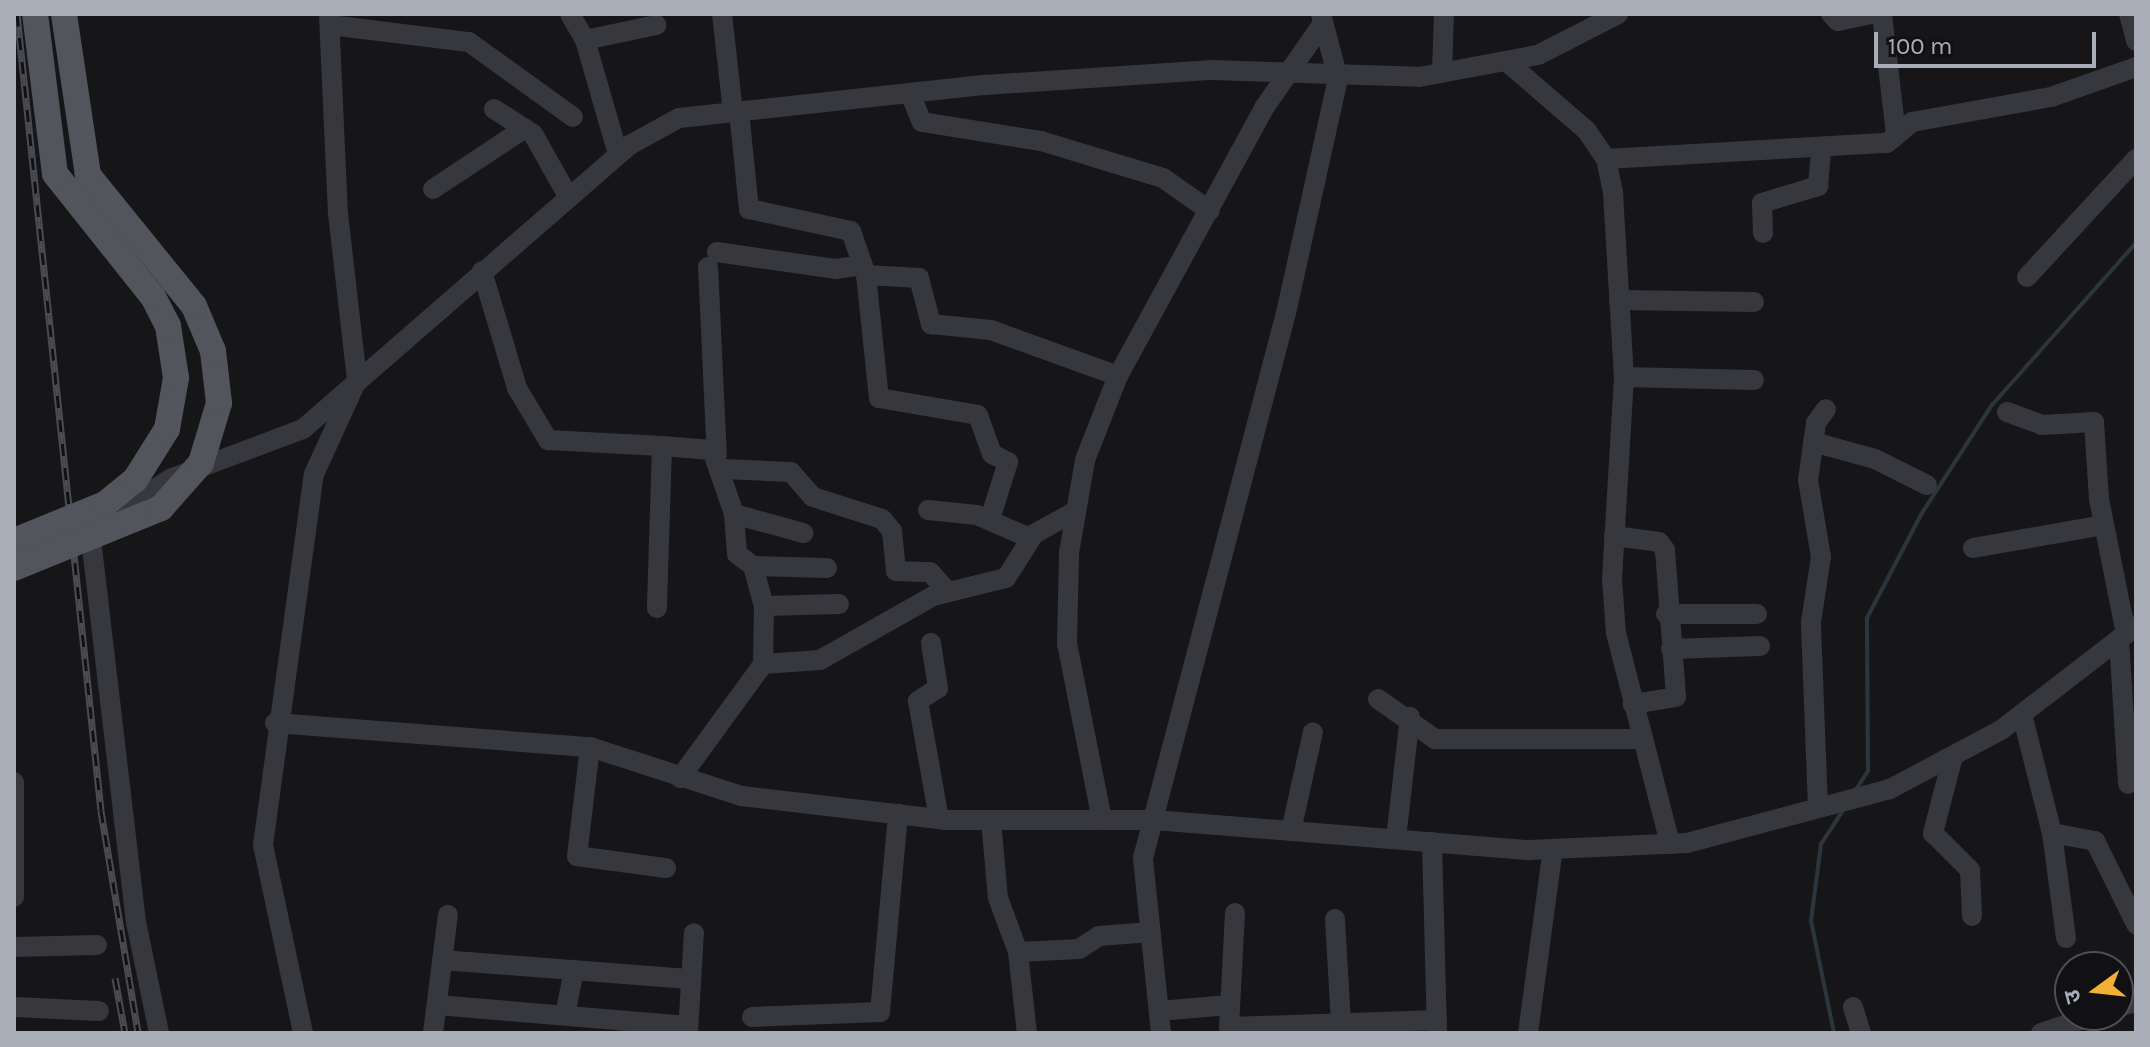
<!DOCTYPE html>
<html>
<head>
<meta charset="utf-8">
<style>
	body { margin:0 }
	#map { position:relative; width:2150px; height:1047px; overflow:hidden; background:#161618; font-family:Karla,"Noto Sans Devanagari",sans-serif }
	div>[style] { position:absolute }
	.stream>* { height:4px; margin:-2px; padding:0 2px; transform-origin:2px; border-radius:2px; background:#2c353c }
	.minor>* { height:20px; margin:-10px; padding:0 10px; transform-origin:10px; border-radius:10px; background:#37383d }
	.rail>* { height:7px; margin-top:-3.5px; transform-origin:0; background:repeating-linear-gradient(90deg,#111113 0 12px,#4a4c52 0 24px); box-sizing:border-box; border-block:2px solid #4a4c52 }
	.major-bridge>* { height:26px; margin:-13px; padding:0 13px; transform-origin:13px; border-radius:13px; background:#53555c }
	span { translate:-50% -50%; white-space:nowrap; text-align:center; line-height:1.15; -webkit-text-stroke:6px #111113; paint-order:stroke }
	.frame { position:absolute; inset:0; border:16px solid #a8adb8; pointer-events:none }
	.north { position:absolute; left:2054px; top:951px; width:80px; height:80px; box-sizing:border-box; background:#111113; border:2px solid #4d4f55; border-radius:50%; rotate:255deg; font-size:22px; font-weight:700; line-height:32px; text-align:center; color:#a8adb8 }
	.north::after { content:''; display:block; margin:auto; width:28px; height:36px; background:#f2b134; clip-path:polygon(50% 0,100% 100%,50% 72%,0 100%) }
	.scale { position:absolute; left:1874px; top:32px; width:222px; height:36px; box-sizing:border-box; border:4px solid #a8adb8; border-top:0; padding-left:10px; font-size:24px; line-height:28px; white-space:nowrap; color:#a8adb8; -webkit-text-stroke:6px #111113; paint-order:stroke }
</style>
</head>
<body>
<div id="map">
	<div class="stream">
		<div style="left:1855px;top:791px;width:24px;rotate:-57deg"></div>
		<div style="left:1868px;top:771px;width:153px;rotate:-90.4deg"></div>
		<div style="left:1867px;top:618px;width:119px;rotate:-62.4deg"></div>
		<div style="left:1922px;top:513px;width:129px;rotate:-57.1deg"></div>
		<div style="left:1992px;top:405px;width:217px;rotate:-48.4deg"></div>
		<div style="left:1834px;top:1033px;width:114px;rotate:-101.6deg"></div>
		<div style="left:1811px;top:921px;width:78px;rotate:-82.6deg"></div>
		<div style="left:1821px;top:844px;width:42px;rotate:-56.7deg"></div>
	</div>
	<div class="minor">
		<div style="left:570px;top:14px;width:30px;rotate:60deg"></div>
		<div style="left:585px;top:40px;width:119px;rotate:73.9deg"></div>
		<div style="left:722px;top:14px;width:99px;rotate:83.6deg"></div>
		<div style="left:1831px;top:14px;width:10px;rotate:45deg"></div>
		<div style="left:1838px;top:21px;width:34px;rotate:-12deg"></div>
		<div style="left:1882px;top:14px;width:122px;rotate:83.4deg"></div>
		<div style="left:2129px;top:14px;width:28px;rotate:75deg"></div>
		<div style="left:330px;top:25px;width:140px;rotate:7deg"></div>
		<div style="left:469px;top:42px;width:128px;rotate:35.8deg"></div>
		<div style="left:585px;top:40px;width:73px;rotate:-11.9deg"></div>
		<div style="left:1506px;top:61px;width:107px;rotate:40.8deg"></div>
		<div style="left:1587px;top:131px;width:34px;rotate:56deg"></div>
		<div style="left:1606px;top:159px;width:35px;rotate:78deg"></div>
		<div style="left:1613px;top:193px;width:184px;rotate:86.6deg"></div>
		<div style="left:1624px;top:377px;width:202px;rotate:93.4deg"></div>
		<div style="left:1612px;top:579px;width:54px;rotate:85.8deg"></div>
		<div style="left:1616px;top:633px;width:218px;rotate:75.6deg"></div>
		<div style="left:1442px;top:73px;width:59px;rotate:-88.1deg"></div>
		<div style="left:910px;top:93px;width:31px;rotate:68deg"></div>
		<div style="left:922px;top:122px;width:121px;rotate:9.1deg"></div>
		<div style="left:1041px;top:141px;width:127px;rotate:16.9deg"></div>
		<div style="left:1163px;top:178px;width:57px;rotate:35.1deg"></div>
		<div style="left:494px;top:109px;width:46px;rotate:32.7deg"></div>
		<div style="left:533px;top:134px;width:71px;rotate:60.6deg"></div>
		<div style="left:739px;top:111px;width:99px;rotate:84.2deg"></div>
		<div style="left:749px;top:209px;width:104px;rotate:12.2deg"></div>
		<div style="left:851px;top:231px;width:46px;rotate:71.2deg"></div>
		<div style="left:866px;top:275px;width:124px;rotate:84deg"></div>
		<div style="left:879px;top:398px;width:100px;rotate:9.7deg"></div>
		<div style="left:978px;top:415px;width:41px;rotate:70.3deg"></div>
		<div style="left:992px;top:454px;width:18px;rotate:27deg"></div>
		<div style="left:1008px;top:462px;width:60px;rotate:107.5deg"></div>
		<div style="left:1606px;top:159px;width:281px;rotate:-3.3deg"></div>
		<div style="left:1887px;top:143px;width:33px;rotate:-40deg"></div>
		<div style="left:1912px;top:122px;width:141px;rotate:-10.2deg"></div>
		<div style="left:2051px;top:97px;width:90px;rotate:-19.4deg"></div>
		<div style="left:433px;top:189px;width:110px;rotate:-33.5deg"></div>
		<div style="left:1763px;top:233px;width:30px;rotate:-92deg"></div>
		<div style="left:1762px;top:203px;width:59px;rotate:-16.9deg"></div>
		<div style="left:1818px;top:186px;width:34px;rotate:-85deg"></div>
		<div style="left:717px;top:252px;width:119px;rotate:8.2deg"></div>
		<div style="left:835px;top:269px;width:28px;rotate:-8deg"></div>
		<div style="left:708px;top:267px;width:188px;rotate:87.3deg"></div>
		<div style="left:482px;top:271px;width:122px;rotate:73.3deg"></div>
		<div style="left:517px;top:388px;width:61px;rotate:59.2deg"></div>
		<div style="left:548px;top:440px;width:114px;rotate:3deg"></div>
		<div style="left:662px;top:446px;width:162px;rotate:91.8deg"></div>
		<div style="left:866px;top:275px;width:53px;rotate:3.2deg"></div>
		<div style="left:919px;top:278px;width:48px;rotate:75.4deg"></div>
		<div style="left:931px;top:324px;width:60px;rotate:5.7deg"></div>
		<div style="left:991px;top:330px;width:135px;rotate:19.9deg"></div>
		<div style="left:2027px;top:277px;width:161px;rotate:-47.3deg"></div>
		<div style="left:1619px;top:300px;width:135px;rotate:0.8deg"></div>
		<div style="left:1624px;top:377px;width:130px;rotate:1.3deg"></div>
		<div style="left:2007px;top:412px;width:37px;rotate:20deg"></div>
		<div style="left:2042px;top:425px;width:52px;rotate:-3.3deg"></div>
		<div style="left:2094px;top:422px;width:77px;rotate:86.3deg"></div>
		<div style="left:2099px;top:499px;width:138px;rotate:78.7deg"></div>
		<div style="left:1813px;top:442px;width:64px;rotate:15.3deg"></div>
		<div style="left:1875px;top:459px;width:58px;rotate:26.6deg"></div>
		<div style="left:662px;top:446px;width:50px;rotate:4.6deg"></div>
		<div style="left:712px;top:450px;width:68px;rotate:71deg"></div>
		<div style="left:734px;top:514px;width:72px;rotate:15.4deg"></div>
		<div style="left:724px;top:469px;width:67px;rotate:2.6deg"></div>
		<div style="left:791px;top:472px;width:33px;rotate:49deg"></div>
		<div style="left:813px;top:497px;width:72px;rotate:17.7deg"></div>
		<div style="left:882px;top:519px;width:16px;rotate:50deg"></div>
		<div style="left:892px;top:531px;width:40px;rotate:84.3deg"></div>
		<div style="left:896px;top:571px;width:34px;rotate:2deg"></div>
		<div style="left:930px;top:572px;width:27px;rotate:48deg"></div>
		<div style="left:928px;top:510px;width:49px;rotate:5.8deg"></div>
		<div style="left:977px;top:515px;width:58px;rotate:23.5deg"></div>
		<div style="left:734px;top:514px;width:40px;rotate:85.7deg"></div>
		<div style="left:737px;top:554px;width:20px;rotate:37deg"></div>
		<div style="left:1614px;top:536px;width:45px;rotate:7.6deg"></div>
		<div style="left:1659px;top:542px;width:10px;rotate:53deg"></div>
		<div style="left:1665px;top:550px;width:147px;rotate:85.7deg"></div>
		<div style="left:1676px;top:697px;width:44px;rotate:170.8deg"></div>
		<div style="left:1973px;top:548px;width:132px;rotate:-10deg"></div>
		<div style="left:764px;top:606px;width:75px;rotate:-1.5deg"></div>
		<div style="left:1666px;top:614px;width:91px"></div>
		<div style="left:2119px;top:640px;width:144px;rotate:86.4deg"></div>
		<div style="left:931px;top:643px;width:46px;rotate:81.2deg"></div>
		<div style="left:938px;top:688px;width:24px;rotate:147deg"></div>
		<div style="left:918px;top:701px;width:120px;rotate:79.9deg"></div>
		<div style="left:1671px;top:649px;width:89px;rotate:-1.9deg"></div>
		<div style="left:763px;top:664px;width:58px;rotate:-89deg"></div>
		<div style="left:764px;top:606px;width:41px;rotate:-105.4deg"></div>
		<div style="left:753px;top:566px;width:74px;rotate:1.5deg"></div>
		<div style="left:1378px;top:699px;width:70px;rotate:35.1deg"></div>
		<div style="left:1435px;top:739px;width:206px"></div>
		<div style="left:2022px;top:714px;width:123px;rotate:75.9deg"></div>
		<div style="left:2052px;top:833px;width:44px;rotate:10.5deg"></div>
		<div style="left:2095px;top:841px;width:93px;rotate:63.7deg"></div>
		<div style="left:275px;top:723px;width:316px;rotate:4.4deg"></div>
		<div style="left:590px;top:747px;width:160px;rotate:17.9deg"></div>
		<div style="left:742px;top:796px;width:204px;rotate:6.7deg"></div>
		<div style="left:945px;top:820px;width:209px"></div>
		<div style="left:1154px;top:820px;width:376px;rotate:4.6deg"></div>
		<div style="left:1529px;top:850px;width:158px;rotate:-2.5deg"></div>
		<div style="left:1687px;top:843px;width:210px;rotate:-14.9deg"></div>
		<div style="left:1890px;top:789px;width:126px;rotate:-28deg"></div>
		<div style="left:2001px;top:730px;width:170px;rotate:-37.6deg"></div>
		<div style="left:590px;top:747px;width:110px;rotate:96.8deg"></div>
		<div style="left:577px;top:856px;width:90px;rotate:7.7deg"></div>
		<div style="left:1953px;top:756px;width:80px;rotate:104.6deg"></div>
		<div style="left:1933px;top:833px;width:52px;rotate:45deg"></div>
		<div style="left:1970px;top:870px;width:46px;rotate:87.5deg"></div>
		<div style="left:680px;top:778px;width:141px;rotate:-53.9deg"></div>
		<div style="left:763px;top:664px;width:57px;rotate:-4deg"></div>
		<div style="left:820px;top:660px;width:130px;rotate:-29.5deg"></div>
		<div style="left:933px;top:596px;width:75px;rotate:-13.9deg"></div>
		<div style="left:1006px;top:578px;width:52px;rotate:-57.5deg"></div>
		<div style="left:1034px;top:534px;width:46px;rotate:-28.8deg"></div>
		<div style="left:14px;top:782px;width:115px;rotate:90deg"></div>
		<div style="left:1818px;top:808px;width:186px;rotate:-92.2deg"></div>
		<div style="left:1811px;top:622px;width:66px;rotate:-81.3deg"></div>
		<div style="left:1821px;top:557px;width:78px;rotate:-99.6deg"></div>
		<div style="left:1808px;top:480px;width:58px;rotate:-82deg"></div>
		<div style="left:1816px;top:423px;width:17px;rotate:-54deg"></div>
		<div style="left:991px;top:820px;width:78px;rotate:84.9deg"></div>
		<div style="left:998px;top:898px;width:58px;rotate:69.7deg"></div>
		<div style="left:1018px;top:952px;width:81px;rotate:83.7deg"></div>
		<div style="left:1102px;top:820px;width:179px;rotate:-101.2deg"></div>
		<div style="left:1067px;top:644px;width:91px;rotate:-88.7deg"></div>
		<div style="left:1069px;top:553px;width:94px;rotate:-80.2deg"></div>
		<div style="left:1085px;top:460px;width:90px;rotate:-68.6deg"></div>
		<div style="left:1118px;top:376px;width:305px;rotate:-61.4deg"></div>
		<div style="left:1264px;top:108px;width:100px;rotate:-55.2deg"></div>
		<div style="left:1291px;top:831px;width:101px;rotate:-77.5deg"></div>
		<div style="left:2052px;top:833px;width:106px;rotate:82.4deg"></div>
		<div style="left:1396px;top:839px;width:123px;rotate:-83.5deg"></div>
		<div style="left:1432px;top:842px;width:188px;rotate:88.5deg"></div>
		<div style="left:1235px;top:913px;width:114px;rotate:93deg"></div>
		<div style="left:1229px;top:1027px;width:208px;rotate:-1.9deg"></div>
		<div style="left:1335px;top:919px;width:105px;rotate:86.7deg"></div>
		<div style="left:14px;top:947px;width:83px;rotate:-1.4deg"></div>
		<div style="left:1018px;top:952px;width:61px;rotate:-2.8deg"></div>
		<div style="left:1079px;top:949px;width:24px;rotate:-33deg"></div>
		<div style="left:1099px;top:936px;width:52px;rotate:-4.4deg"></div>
		<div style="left:442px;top:960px;width:250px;rotate:4.4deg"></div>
		<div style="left:437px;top:1005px;width:252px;rotate:4.8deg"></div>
		<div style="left:14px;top:1007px;width:85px;rotate:2.7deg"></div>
		<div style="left:1853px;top:1007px;width:27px;rotate:73deg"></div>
		<div style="left:2118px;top:1007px;width:19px;rotate:-16deg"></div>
		<div style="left:1159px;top:1011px;width:70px;rotate:-4.9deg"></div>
		<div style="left:565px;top:1015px;width:46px;rotate:-78.7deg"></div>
		<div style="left:752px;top:1017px;width:128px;rotate:-2.2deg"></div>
		<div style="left:880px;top:1012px;width:199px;rotate:-84.8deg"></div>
		<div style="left:159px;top:1033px;width:113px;rotate:-101.7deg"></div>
		<div style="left:136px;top:922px;width:395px;rotate:-96.7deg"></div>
		<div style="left:90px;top:530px;width:97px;rotate:-32.4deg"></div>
		<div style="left:172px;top:478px;width:140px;rotate:-20.5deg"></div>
		<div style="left:303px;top:429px;width:431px;rotate:-41deg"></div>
		<div style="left:628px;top:146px;width:58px;rotate:-28.8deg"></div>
		<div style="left:679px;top:118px;width:308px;rotate:-6.2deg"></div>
		<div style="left:985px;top:85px;width:228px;rotate:-3.8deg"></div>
		<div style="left:1213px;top:70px;width:206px;rotate:1.9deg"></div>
		<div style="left:1419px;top:77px;width:121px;rotate:-10.5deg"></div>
		<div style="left:1538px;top:55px;width:90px;rotate:-27.1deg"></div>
		<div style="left:303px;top:1033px;width:192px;rotate:-102deg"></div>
		<div style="left:263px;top:845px;width:374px;rotate:-82.2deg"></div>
		<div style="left:314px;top:474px;width:103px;rotate:-65.4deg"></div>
		<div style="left:357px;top:380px;width:167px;rotate:-96.5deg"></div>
		<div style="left:338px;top:214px;width:200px;rotate:-92.6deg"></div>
		<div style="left:433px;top:1033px;width:119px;rotate:-82.8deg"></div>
		<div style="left:688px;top:1033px;width:100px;rotate:-86.6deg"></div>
		<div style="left:1161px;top:1033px;width:176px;rotate:-95.9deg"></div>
		<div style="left:1143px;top:858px;width:563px;rotate:-75.3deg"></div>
		<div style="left:1286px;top:313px;width:241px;rotate:-77.5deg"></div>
		<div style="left:1338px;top:78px;width:66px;rotate:-104.9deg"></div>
		<div style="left:1528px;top:1033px;width:186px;rotate:-82.3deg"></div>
		<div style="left:2041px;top:1033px;width:57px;rotate:-18.4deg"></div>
	</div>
	<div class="rail">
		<div style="left:17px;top:14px;width:801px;rotate:83.98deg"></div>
		<div style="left:101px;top:811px;width:225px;rotate:80.5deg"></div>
		<div style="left:115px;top:978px;width:56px;rotate:79.7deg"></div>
	</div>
	<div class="major-bridge">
		<div style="left:14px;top:541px;width:98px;rotate:-22.1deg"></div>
		<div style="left:105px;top:504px;width:38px;rotate:-39deg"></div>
		<div style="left:135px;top:480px;width:60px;rotate:-57.9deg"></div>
		<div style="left:167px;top:429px;width:52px;rotate:-80deg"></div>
		<div style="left:176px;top:378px;width:53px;rotate:-98.7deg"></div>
		<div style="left:168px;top:326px;width:33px;rotate:-117deg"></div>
		<div style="left:153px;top:297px;width:157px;rotate:-128.5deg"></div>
		<div style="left:55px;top:174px;width:161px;rotate:-97.1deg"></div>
		<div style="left:14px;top:568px;width:159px;rotate:-22.2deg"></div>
		<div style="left:161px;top:508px;width:60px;rotate:-48.4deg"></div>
		<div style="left:201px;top:463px;width:63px;rotate:-73.3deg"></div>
		<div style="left:219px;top:403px;width:52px;rotate:-96.6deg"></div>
		<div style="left:213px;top:351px;width:49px;rotate:-112.9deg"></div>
		<div style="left:194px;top:306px;width:169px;rotate:-129deg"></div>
		<div style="left:88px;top:175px;width:163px;rotate:-98.5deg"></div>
	</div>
	<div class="frame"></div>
	<div class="north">उ</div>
	<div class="scale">100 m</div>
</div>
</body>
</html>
